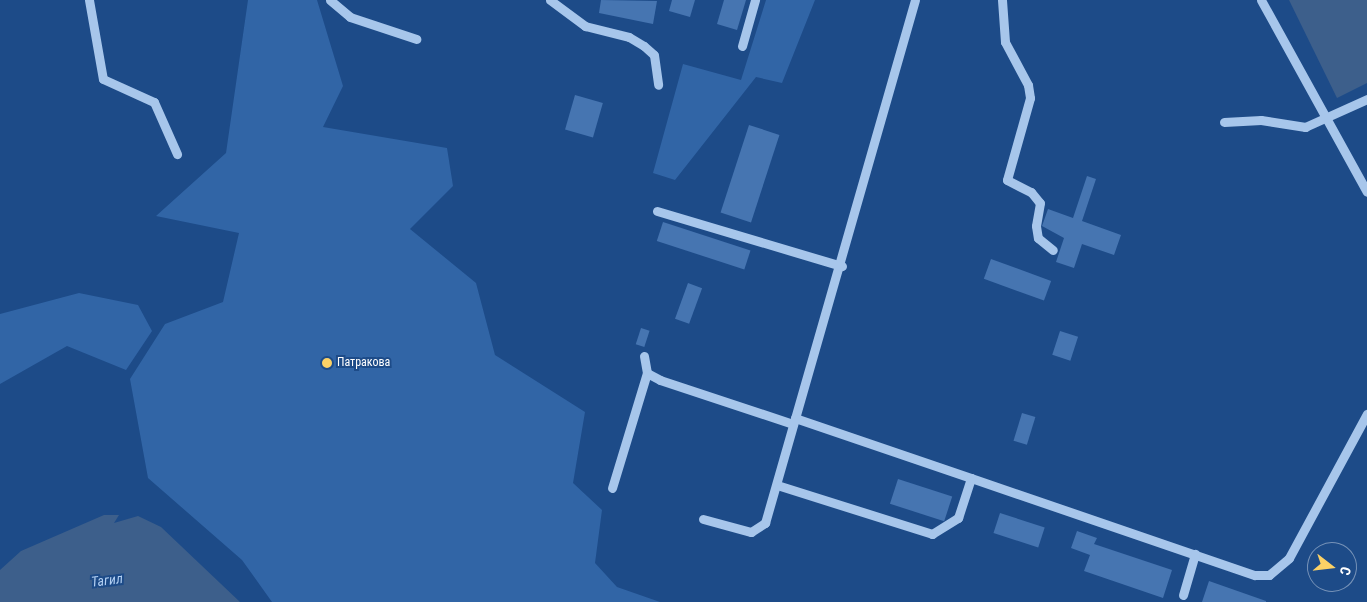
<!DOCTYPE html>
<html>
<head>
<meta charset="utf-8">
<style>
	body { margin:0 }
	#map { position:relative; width:1367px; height:602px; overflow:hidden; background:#1d4b88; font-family:"Roboto Condensed",sans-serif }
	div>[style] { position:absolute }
	.green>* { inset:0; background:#3165a6 }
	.water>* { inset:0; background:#3d5f8b }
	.building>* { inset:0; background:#4675b1; transform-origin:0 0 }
	.minor>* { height:9px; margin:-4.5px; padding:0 4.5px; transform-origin:4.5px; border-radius:4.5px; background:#a7c6eb }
	.dots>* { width:14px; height:14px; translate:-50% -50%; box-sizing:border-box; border:2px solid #1d4b88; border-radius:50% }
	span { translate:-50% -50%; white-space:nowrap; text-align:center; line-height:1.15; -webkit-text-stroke:4px #1d4b88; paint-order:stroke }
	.poi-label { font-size:12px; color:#fff }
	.left { translate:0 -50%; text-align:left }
	.water-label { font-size:14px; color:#b3d0f3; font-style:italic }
	.north { position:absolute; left:1307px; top:542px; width:50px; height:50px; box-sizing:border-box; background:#1d4b88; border:1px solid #7793b8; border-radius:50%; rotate:106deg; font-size:14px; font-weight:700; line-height:20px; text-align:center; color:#fff }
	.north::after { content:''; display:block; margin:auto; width:18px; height:22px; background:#fbd166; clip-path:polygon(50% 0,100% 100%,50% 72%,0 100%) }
</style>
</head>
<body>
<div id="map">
	<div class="green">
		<div style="clip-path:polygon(248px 0,317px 0,343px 86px,323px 127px,447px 148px,453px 186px,410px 229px,476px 283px,495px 355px,585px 412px,573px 483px,602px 510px,595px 563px,617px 587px,660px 602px,272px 602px,242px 560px,148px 478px,130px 379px,165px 324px,223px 302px,239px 233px,156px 216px,226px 153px)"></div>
		<div style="clip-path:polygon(766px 0,815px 0,782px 83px,756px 77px,675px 180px,653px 173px,683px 64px,741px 80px)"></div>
		<div style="clip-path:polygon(79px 293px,138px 305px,152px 331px,126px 370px,67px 346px,0 384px,0 314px)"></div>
	</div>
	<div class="water">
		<div style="clip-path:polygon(1289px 0,1367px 0,1367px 83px,1337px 98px)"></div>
		<div style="clip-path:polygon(104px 515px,119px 515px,114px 523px,138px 516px,161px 527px,240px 602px,0 602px,0 570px,21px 551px)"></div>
	</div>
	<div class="building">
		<div style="clip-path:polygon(601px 0,657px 1px,653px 24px,599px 13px)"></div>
		<div style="clip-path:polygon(672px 0,695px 0,690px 17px,669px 11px)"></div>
		<div style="clip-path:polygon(724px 0,746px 0,737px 30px,717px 24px)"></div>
		<div style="left:575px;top:95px;width:29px;height:36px;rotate:16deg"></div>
		<div style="left:749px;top:125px;width:32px;height:92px;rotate:18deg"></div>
		<div style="clip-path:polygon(1087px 176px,1096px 179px,1082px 221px,1121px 235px,1114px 255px,1082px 244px,1074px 268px,1056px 262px,1064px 238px,1042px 226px,1048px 209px,1073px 218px)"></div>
		<div style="left:663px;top:222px;width:92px;height:20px;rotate:18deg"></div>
		<div style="left:991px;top:259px;width:64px;height:21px;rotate:20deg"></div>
		<div style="left:688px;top:283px;width:15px;height:38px;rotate:20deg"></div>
		<div style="left:641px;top:328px;width:9px;height:17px;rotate:18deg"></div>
		<div style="left:1060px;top:331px;width:19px;height:25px;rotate:18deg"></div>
		<div style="left:1022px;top:413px;width:14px;height:29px;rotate:17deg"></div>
		<div style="left:898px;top:479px;width:57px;height:26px;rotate:18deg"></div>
		<div style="left:1000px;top:513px;width:47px;height:21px;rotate:18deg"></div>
		<div style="clip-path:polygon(1077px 531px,1097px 538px,1094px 544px,1172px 570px,1163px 598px,1084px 571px,1090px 555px,1071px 548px)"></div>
		<div style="clip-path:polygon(1209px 581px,1266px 601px,1266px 602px,1202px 602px)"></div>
	</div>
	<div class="minor">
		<div style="left:89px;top:0;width:80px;rotate:80deg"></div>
		<div style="left:103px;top:79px;width:56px;rotate:24.3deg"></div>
		<div style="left:154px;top:102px;width:57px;rotate:66.1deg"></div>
		<div style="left:330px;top:0;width:26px;rotate:40deg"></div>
		<div style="left:350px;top:17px;width:70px;rotate:18.4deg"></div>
		<div style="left:550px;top:0;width:44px;rotate:36.6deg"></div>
		<div style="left:585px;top:26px;width:45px;rotate:14deg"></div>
		<div style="left:629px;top:37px;width:17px;rotate:31deg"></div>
		<div style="left:644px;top:46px;width:13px;rotate:42deg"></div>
		<div style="left:654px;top:55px;width:30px;rotate:82deg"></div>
		<div style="left:1002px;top:0;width:42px;rotate:85.9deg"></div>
		<div style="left:1005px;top:42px;width:49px;rotate:61.9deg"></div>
		<div style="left:1028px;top:85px;width:13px;rotate:81deg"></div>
		<div style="left:1030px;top:98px;width:85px;rotate:105.7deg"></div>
		<div style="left:1007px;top:180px;width:27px;rotate:27deg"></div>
		<div style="left:1031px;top:192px;width:14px;rotate:51deg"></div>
		<div style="left:1040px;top:203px;width:23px;rotate:100deg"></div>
		<div style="left:1036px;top:226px;width:12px;rotate:81deg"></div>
		<div style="left:1038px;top:238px;width:19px;rotate:39deg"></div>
		<div style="left:1261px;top:0;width:219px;rotate:61.1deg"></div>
		<div style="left:742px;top:46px;width:48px;rotate:-74.2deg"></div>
		<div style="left:1224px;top:122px;width:37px;rotate:-3deg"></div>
		<div style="left:1261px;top:120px;width:45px;rotate:9deg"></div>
		<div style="left:1305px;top:127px;width:68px;rotate:-24.3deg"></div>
		<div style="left:657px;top:211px;width:193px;rotate:16.6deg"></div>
		<div style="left:644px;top:356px;width:17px;rotate:80deg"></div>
		<div style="left:647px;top:373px;width:15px;rotate:28deg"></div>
		<div style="left:660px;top:380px;width:140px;rotate:18.3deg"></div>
		<div style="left:971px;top:478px;width:300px;rotate:18.9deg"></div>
		<div style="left:1255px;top:575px;width:14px"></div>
		<div style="left:1269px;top:575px;width:26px;rotate:-40deg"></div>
		<div style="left:1289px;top:558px;width:164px;rotate:-61.6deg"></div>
		<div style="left:777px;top:485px;width:163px;rotate:17.5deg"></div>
		<div style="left:932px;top:534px;width:31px;rotate:-32deg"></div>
		<div style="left:958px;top:518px;width:42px;rotate:-72deg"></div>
		<div style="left:971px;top:478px;width:186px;rotate:-161.2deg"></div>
		<div style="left:612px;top:488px;width:120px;rotate:-73.1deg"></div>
		<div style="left:703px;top:519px;width:50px;rotate:15.2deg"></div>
		<div style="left:751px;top:532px;width:17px;rotate:-33deg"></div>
		<div style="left:765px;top:523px;width:544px;rotate:-74deg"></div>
		<div style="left:1183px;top:595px;width:43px;rotate:-73.7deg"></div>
	</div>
	<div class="dots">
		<div style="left:327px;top:363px;background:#fbd166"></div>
	</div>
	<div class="poi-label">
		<span class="left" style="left:337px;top:363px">Патракова</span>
	</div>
	<div class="water-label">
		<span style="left:107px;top:580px;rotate:-7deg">Тагил</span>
	</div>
	<div class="north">С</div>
</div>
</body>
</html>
